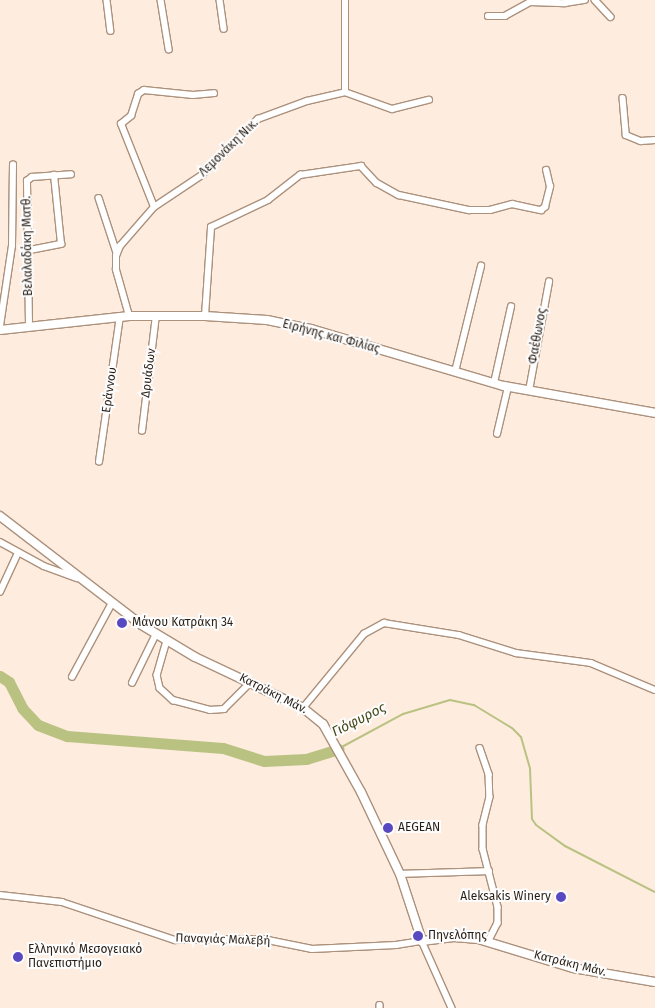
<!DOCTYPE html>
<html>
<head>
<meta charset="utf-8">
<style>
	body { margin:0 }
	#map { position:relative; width:655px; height:1008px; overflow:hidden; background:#feecdf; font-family:"Fira Sans",sans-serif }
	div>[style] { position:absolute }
	.stream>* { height:2px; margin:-1px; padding:0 1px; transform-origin:1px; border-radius:1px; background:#bac282 }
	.river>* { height:11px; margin:-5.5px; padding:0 5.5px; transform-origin:5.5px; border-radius:5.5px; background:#bac282 }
	.roads { filter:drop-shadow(1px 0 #ac917c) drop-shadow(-1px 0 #ac917c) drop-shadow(0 1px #ac917c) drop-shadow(0 -1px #ac917c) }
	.minor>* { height:5.5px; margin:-2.75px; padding:0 2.75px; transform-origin:2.75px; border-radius:2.75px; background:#fff }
	.tertiary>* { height:8px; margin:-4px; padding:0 4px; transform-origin:4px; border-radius:4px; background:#fff }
	.dots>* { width:14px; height:14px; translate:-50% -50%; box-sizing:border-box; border:2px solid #fdfdfd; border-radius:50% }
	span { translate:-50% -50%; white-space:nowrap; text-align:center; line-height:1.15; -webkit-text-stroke:4px #fdfdfd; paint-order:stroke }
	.street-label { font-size:12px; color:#281e16 }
	.poi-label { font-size:12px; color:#281e16 }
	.left { translate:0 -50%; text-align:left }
	.right { translate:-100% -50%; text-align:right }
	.water-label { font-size:14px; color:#444818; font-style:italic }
</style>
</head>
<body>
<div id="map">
	<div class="stream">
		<div style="left:338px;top:749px;width:74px;rotate:-28.3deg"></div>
		<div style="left:403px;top:714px;width:49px;rotate:-16.6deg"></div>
		<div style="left:450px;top:700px;width:25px;rotate:12deg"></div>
		<div style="left:474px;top:705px;width:44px;rotate:31.2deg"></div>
		<div style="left:512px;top:728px;width:13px;rotate:45deg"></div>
		<div style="left:521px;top:737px;width:33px;rotate:74deg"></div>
		<div style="left:530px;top:769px;width:50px;rotate:87.7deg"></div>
		<div style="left:532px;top:819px;width:7px;rotate:56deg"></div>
		<div style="left:536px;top:825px;width:36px;rotate:36deg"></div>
		<div style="left:565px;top:846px;width:101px;rotate:27.1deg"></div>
	</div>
	<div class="river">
		<div style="left:0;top:676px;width:11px;rotate:34deg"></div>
		<div style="left:9px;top:682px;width:29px;rotate:63deg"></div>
		<div style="left:22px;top:708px;width:23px;rotate:47deg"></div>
		<div style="left:38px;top:725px;width:31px;rotate:21deg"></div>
		<div style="left:67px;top:736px;width:156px;rotate:4.4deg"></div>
		<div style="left:223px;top:748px;width:43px;rotate:17.6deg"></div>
		<div style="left:264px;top:761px;width:42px;rotate:-2.7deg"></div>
		<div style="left:306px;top:759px;width:34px;rotate:-17deg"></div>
	</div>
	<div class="roads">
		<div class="minor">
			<div style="left:107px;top:0;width:31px;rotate:83deg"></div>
			<div style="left:161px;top:0;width:50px;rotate:80.7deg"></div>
			<div style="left:220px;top:0;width:29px;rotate:82deg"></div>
			<div style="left:345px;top:0;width:92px;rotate:90deg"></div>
			<div style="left:595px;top:0;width:23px;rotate:47deg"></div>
			<div style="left:488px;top:16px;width:17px"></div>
			<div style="left:505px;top:16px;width:29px;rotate:-29deg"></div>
			<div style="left:530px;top:2px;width:35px;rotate:2deg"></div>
			<div style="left:565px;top:3px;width:20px;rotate:-9deg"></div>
			<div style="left:623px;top:98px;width:37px;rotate:85deg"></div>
			<div style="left:626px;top:135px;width:16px;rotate:22deg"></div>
			<div style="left:641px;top:141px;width:14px;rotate:-4deg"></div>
			<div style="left:99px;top:198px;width:58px;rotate:71.9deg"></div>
			<div style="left:154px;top:207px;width:89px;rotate:-111.7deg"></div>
			<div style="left:121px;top:124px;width:13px;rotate:-39deg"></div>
			<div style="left:131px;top:116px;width:23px;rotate:-72deg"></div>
			<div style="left:138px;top:94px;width:7px;rotate:-34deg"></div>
			<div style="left:144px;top:90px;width:49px;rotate:5.8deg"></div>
			<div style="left:193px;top:95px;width:21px;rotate:-5deg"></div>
			<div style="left:30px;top:250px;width:32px;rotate:-11deg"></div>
			<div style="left:61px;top:244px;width:69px;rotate:-95.8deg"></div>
			<div style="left:129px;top:316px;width:48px;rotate:-105.8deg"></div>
			<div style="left:116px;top:270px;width:14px;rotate:-90deg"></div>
			<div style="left:116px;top:256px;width:11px;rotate:-68deg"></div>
			<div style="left:120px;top:246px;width:52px;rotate:-48.9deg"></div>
			<div style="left:154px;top:207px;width:58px;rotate:-33.7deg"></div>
			<div style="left:202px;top:175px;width:79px;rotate:-45deg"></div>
			<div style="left:258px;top:119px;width:52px;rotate:-20.2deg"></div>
			<div style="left:307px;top:101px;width:39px;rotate:-13deg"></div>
			<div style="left:345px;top:92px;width:50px;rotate:19.9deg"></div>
			<div style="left:392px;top:109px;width:38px;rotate:-14deg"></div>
			<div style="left:205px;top:316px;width:89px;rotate:-86.1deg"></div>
			<div style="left:211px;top:227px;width:63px;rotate:-25.3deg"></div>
			<div style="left:268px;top:200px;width:41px;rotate:-38deg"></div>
			<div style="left:300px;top:175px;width:62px;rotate:-8.4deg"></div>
			<div style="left:361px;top:166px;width:23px;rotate:47deg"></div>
			<div style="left:377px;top:183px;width:25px;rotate:29deg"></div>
			<div style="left:399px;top:195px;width:72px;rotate:12.1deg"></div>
			<div style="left:469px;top:210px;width:21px"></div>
			<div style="left:490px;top:210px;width:23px;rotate:-15deg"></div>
			<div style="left:512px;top:204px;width:30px;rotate:12deg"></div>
			<div style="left:541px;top:210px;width:5px;rotate:-37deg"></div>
			<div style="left:545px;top:207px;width:21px;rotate:-76deg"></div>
			<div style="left:550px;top:187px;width:17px;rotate:-103deg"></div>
			<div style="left:0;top:326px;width:81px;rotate:-81.5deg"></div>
			<div style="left:12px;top:246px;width:81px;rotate:-89.3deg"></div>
			<div style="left:29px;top:326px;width:145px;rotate:-90.8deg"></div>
			<div style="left:27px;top:181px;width:6px;rotate:-39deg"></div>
			<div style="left:32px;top:177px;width:39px;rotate:-4deg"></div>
			<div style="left:455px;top:372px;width:109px;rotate:-76.2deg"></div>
			<div style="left:494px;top:383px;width:78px;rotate:-77.4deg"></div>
			<div style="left:529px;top:391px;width:111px;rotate:-79.6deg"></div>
			<div style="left:142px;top:431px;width:116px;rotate:-83.1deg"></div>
			<div style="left:497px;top:434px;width:48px;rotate:-76.8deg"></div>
			<div style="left:99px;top:462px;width:147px;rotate:-81.8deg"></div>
			<div style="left:0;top:542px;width:50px;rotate:28.6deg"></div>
			<div style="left:44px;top:566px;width:35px;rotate:20deg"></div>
			<div style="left:0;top:592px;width:43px;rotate:-65.2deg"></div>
			<div style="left:167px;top:641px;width:35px;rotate:106deg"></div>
			<div style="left:157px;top:675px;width:13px;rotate:77deg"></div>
			<div style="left:160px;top:688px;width:18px;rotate:43deg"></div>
			<div style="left:173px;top:700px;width:38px;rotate:15deg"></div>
			<div style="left:210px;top:710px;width:14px;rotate:-4deg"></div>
			<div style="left:224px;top:709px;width:38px;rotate:-45deg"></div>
			<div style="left:72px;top:677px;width:84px;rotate:-61.6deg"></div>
			<div style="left:132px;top:683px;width:55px;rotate:-63.9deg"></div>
			<div style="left:303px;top:708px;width:96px;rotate:-50.5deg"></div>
			<div style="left:364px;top:634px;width:23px;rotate:-29deg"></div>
			<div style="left:384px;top:623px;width:76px;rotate:9.1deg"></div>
			<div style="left:459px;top:635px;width:60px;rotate:17.5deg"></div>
			<div style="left:516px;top:653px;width:76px;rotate:7.6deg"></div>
			<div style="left:591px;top:663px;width:69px;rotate:22.9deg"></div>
			<div style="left:480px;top:748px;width:28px;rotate:71deg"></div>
			<div style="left:489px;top:774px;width:23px;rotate:88deg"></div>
			<div style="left:490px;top:797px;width:29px;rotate:104deg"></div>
			<div style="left:483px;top:825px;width:24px;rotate:90deg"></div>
			<div style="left:483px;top:849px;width:60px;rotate:75.5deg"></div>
			<div style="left:498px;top:907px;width:16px;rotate:90deg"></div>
			<div style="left:498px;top:923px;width:20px;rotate:117deg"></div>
			<div style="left:400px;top:874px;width:89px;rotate:-1.9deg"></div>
			<div style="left:0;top:895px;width:62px;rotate:6.4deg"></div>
			<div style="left:62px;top:902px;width:119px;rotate:18.6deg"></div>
			<div style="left:175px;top:940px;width:88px;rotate:-0.7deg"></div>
			<div style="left:263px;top:939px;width:50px;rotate:11.5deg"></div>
			<div style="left:312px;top:949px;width:84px;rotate:-2.7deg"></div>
			<div style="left:396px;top:945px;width:26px;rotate:-9deg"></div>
			<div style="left:422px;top:941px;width:73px;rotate:65.9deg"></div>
			<div style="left:380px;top:1005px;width:3px;rotate:90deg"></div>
		</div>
		<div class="tertiary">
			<div style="left:0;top:330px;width:130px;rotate:-6.2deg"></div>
			<div style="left:129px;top:316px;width:76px"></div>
			<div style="left:205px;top:316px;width:62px;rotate:3.7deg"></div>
			<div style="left:267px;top:320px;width:45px;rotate:11.6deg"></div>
			<div style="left:311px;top:329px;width:201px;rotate:16.5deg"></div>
			<div style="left:504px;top:386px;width:153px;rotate:10.1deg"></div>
			<div style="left:0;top:516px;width:177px;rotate:37.6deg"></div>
			<div style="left:140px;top:624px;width:64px;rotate:31deg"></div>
			<div style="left:195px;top:657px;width:119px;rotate:25.3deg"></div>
			<div style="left:303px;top:708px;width:26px;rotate:39deg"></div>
			<div style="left:323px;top:724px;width:78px;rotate:60.8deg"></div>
			<div style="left:361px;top:792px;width:91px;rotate:64.6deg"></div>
			<div style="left:400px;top:874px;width:71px;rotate:71.8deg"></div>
			<div style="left:422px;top:941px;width:32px;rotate:-7deg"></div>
			<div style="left:454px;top:937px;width:24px;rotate:5deg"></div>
			<div style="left:478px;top:939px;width:99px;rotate:17deg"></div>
			<div style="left:573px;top:968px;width:83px;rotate:9.7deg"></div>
		</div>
	</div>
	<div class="dots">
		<div style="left:122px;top:623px;background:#5949c1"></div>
		<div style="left:388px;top:828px;background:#5949c1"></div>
		<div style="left:561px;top:897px;background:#5949c1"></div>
		<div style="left:418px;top:936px;background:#5949c1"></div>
		<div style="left:18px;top:957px;background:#5949c1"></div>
	</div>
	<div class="street-label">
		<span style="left:229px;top:148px;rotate:-44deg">Λεμονάκη Νικ.</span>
		<span style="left:28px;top:246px;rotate:-91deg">Βελαλαδάκη Ματθ.</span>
		<span style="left:538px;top:336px;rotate:-80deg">Φαέθωνος</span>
		<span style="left:331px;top:337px;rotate:15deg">Ειρήνης και Φιλίας</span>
		<span style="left:149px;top:373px;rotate:-83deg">Δρυάδων</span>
		<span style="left:110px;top:390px;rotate:-82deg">Εράννου</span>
		<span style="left:273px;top:694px;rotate:27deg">Κατράκη Μάν.</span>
		<span style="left:223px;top:940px;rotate:2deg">Παναγιάς Μαλεβή</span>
		<span style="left:570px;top:964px;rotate:14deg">Κατράκη Μάν.</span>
	</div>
	<div class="poi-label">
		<span class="left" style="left:132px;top:623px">Μάνου Κατράκη 34</span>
		<span class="left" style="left:398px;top:828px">AEGEAN</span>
		<span class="right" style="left:551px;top:897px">Aleksakis Winery</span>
		<span class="left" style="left:428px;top:936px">Πηνελόπης</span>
		<span class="left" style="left:28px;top:957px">Ελληνικό Μεσογειακό<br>Πανεπιστήμιο</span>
	</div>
	<div class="water-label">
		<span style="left:359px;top:720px;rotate:-27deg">Γιόφυρος</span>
	</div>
</div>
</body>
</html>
